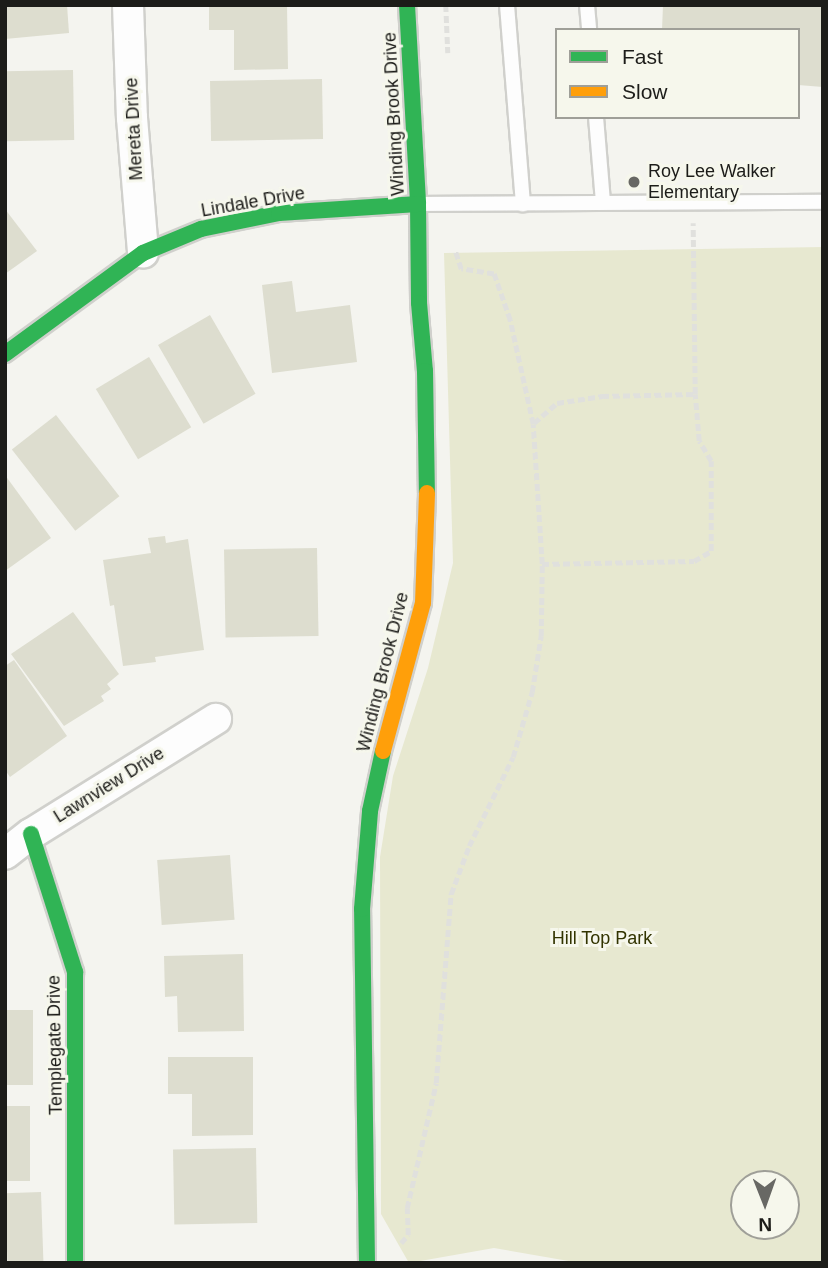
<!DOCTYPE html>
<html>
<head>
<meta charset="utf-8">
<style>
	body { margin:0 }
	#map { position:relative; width:828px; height:1268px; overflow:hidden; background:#f4f4ef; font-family:Arial,sans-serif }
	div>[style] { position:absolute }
	.green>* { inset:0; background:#e7e8d0 }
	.building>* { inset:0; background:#ddddcf; transform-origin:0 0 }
	.path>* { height:4.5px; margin-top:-2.25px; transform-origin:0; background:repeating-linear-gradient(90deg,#e0e0dd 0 7px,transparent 0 10.5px) }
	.roads { filter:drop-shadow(2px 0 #d0d0cc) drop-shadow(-2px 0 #d0d0cc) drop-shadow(0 2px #d0d0cc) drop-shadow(0 -2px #d0d0cc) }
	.lane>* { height:14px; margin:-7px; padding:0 7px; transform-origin:7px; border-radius:7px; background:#fdfdfd }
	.street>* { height:30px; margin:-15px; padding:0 15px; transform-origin:15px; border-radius:15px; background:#fdfdfd }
	.fast>* { height:16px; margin:-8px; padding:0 8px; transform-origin:8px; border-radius:8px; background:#30b455 }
	.slow>* { height:16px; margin:-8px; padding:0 8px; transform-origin:8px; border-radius:8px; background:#ff9f0a }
	.dots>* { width:19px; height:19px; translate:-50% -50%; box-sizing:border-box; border:4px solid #f6f7ec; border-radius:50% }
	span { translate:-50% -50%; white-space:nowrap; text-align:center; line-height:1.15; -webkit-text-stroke:6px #f6f7ec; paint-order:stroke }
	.street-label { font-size:18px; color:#1c1c19 }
	.poi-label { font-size:18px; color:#1c1c19 }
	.left { translate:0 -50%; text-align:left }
	.park-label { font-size:18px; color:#323400 }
	.frame { position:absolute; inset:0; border:7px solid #1c1c19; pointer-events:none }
	.legend { position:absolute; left:555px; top:28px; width:245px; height:91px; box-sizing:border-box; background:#f6f7ec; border:2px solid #9f9f98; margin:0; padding:9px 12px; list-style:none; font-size:21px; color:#1c1c19 }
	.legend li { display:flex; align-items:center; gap:14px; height:35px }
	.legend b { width:35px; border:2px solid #9f9f98 }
	.north { position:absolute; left:730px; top:1170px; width:70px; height:70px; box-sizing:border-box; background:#f6f7ec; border:2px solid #9f9f98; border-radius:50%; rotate:179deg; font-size:19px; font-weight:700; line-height:28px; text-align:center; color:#1c1c19 }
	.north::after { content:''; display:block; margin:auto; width:24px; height:32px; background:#686864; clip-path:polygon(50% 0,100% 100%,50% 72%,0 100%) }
</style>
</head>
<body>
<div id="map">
	<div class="green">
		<div style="clip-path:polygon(evenodd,823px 247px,823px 1263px,580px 1263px,494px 1248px,409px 1263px,381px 1214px,380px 857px,393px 776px,428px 668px,453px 563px,444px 253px,823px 247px,744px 1184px,786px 1184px,786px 1226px,744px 1226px,744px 1184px)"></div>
	</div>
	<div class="building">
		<div style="clip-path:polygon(5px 5px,67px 5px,69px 33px,5px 39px)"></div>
		<div style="clip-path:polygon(209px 5px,287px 5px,288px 69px,234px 70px,234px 30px,209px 30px)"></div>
		<div style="clip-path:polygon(663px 5px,823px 5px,823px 87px,798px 85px,798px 30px,662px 30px)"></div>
		<div style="left:73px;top:70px;width:70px;height:68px;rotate:89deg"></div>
		<div style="left:322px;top:79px;width:60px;height:112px;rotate:89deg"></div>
		<div style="clip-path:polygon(5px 209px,37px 251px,5px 274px)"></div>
		<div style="clip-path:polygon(292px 281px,296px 312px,350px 305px,357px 362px,272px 373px,262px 285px)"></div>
		<div style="left:210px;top:315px;width:91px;height:60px;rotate:60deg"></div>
		<div style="left:149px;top:357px;width:82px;height:62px;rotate:59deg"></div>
		<div style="left:56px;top:415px;width:103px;height:56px;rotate:52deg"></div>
		<div style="clip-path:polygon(5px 475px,51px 538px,5px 571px)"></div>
		<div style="clip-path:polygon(165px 536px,166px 543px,188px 539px,204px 650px,155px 657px,156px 662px,123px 666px,114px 605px,110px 606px,103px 560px,151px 553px,148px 538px)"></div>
		<div style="left:317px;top:548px;width:88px;height:93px;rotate:89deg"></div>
		<div style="clip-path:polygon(73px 612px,119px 674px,107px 684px,111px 689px,101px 696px,104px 701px,64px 726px,11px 654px)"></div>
		<div style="clip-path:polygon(14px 660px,67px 736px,10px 777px,5px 770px,5px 666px)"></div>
		<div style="left:230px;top:855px;width:65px;height:73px;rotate:86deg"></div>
		<div style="clip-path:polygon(243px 954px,244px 1031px,178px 1032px,177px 996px,165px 997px,164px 956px)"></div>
		<div style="left:5px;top:1010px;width:28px;height:75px"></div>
		<div style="clip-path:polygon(168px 1057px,253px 1057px,253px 1135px,192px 1136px,192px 1094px,168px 1094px)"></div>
		<div style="left:5px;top:1106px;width:25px;height:75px"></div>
		<div style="left:256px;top:1148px;width:75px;height:83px;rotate:89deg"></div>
		<div style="left:41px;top:1192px;width:71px;height:36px;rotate:88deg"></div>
	</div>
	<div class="path">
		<div style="left:446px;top:5px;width:48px;rotate:87.6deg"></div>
		<div style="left:534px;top:423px;width:30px;rotate:-41deg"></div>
		<div style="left:557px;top:403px;width:46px;rotate:-8.8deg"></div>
		<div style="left:602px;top:396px;width:93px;rotate:-1.2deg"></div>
		<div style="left:695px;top:394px;width:171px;rotate:-90.7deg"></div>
		<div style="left:542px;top:564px;width:152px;rotate:-1.1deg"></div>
		<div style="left:694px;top:561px;width:20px;rotate:-30deg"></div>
		<div style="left:711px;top:551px;width:90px;rotate:-90deg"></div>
		<div style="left:711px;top:461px;width:23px;rotate:-121deg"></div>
		<div style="left:699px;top:441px;width:47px;rotate:-94.9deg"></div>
		<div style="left:401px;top:1243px;width:11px;rotate:-49deg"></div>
		<div style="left:408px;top:1235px;width:27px;rotate:-92deg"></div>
		<div style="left:407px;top:1208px;width:128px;rotate:-76.9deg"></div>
		<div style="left:436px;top:1083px;width:190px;rotate:-85.5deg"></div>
		<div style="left:451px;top:894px;width:51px;rotate:-69.4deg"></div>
		<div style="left:469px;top:846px;width:99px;rotate:-63.7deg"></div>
		<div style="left:513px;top:757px;width:68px;rotate:-73.7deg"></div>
		<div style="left:532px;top:692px;width:57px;rotate:-80.9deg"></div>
		<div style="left:541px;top:636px;width:72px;rotate:-89.2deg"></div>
		<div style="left:542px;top:564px;width:140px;rotate:-93.7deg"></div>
		<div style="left:533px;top:424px;width:107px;rotate:-102.5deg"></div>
		<div style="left:510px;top:320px;width:49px;rotate:-109.2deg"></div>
		<div style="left:494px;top:274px;width:33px;rotate:-171deg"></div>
		<div style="left:461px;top:269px;width:20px;rotate:-108deg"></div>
	</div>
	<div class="roads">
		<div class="lane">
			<div style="left:507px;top:5px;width:200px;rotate:85.4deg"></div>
			<div style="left:587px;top:5px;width:25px;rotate:85deg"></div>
			<div style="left:596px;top:117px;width:85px;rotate:85.3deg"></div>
			<div style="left:418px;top:204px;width:405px;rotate:-0.3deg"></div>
		</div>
		<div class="street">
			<div style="left:128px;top:5px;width:113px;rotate:88deg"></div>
			<div style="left:132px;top:118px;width:135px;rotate:85.3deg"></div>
			<div style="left:5px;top:854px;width:33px;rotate:-38deg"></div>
			<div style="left:31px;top:834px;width:218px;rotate:-31.9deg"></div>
		</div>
		<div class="fast">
			<div style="left:407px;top:5px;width:199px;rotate:86.8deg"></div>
			<div style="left:418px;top:204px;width:99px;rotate:89.4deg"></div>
			<div style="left:419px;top:303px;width:68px;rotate:85deg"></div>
			<div style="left:425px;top:371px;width:122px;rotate:89.1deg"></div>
			<div style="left:5px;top:354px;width:171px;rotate:-36.2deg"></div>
			<div style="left:143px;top:253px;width:63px;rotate:-22.5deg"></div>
			<div style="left:201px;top:229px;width:80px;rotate:-11.6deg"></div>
			<div style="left:279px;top:213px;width:139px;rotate:-3.7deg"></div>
			<div style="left:31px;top:834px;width:145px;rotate:72.3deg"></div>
			<div style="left:75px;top:972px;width:291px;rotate:90deg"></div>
			<div style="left:367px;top:1263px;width:354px;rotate:-90.8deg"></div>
			<div style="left:362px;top:909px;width:98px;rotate:-85.3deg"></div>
			<div style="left:370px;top:811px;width:61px;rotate:-77.8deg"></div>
		</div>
		<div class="slow">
			<div style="left:383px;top:751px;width:153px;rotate:-74.9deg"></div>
			<div style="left:423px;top:603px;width:110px;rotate:-87.9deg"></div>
		</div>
	</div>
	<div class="dots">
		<div style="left:634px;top:182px;background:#686864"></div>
	</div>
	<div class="street-label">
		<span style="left:394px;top:114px;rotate:-93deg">Winding Brook Drive</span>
		<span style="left:134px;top:129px;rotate:-93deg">Mereta Drive</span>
		<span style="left:253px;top:202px;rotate:-10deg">Lindale Drive</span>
		<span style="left:383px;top:672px;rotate:-76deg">Winding Brook Drive</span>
		<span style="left:109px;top:785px;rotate:-32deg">Lawnview Drive</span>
		<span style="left:55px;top:1045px;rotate:-91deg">Templegate Drive</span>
	</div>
	<div class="poi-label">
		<span class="left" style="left:648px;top:182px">Roy Lee Walker<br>Elementary</span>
	</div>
	<div class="park-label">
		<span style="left:602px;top:938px">Hill Top Park</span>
	</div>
	<div class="frame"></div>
	<ul class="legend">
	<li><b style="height:9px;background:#30b455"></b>Fast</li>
	<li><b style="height:9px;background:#ff9f0a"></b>Slow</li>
	</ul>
	<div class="north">N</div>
</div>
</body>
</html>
